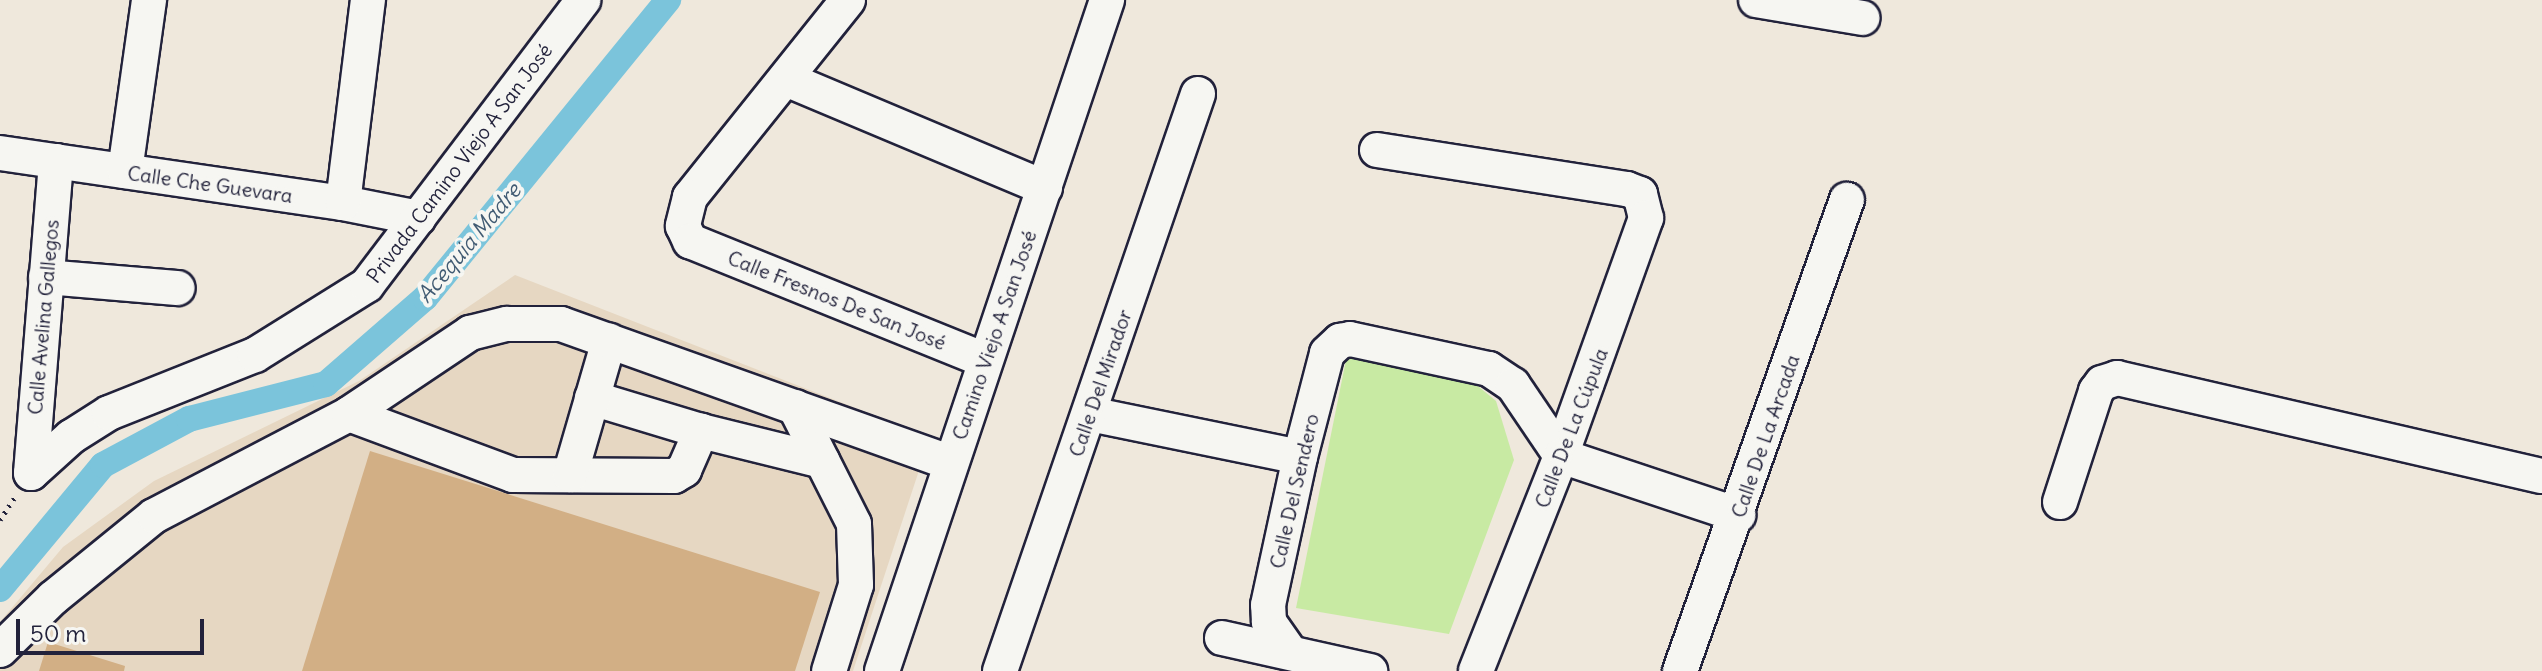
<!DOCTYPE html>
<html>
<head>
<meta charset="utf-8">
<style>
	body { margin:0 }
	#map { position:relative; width:2542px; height:671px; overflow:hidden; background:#efe8dc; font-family:Delius,sans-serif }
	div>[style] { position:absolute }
	.built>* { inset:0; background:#e6d7c2 }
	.green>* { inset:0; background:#c8eaa3 }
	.canal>* { height:26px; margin:-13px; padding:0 13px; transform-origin:13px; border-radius:13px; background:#7bc4db }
	.building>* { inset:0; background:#d2af85 }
	.path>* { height:5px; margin-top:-2.5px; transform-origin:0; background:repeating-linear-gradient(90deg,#22223b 0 2px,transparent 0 8px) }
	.roads { filter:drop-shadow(2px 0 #22223b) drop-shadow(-2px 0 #22223b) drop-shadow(0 2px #22223b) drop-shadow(0 -2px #22223b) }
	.minor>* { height:34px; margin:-17px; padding:0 17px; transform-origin:17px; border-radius:17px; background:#f6f6f2 }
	span { translate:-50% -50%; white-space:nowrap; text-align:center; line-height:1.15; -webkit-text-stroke:8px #f6f6f2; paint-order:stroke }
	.street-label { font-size:20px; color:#22223b }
	.water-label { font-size:22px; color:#415b73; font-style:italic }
	.scale { position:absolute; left:16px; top:619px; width:188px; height:36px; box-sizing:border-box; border:4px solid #22223b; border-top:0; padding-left:10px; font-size:24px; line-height:28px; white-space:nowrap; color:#22223b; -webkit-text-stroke:6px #f6f6f2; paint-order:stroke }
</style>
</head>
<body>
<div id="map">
	<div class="built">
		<div style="clip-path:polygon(515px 275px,930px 437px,853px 671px,0 671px,0 622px,63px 547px,154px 481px,359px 381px)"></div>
	</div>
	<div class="green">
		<div style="clip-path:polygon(1348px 350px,1455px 367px,1496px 401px,1514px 460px,1449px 634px,1296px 608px)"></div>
	</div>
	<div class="canal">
		<div style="left:0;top:589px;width:161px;rotate:-50.3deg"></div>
		<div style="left:103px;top:465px;width:98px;rotate:-28.1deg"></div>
		<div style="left:189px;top:419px;width:141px;rotate:-14.3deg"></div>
		<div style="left:326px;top:384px;width:131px;rotate:-41deg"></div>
		<div style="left:425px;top:298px;width:385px;rotate:-50.8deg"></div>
	</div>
	<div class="building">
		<div style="clip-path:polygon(370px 451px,820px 592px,795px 671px,302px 671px)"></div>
		<div style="clip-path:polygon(48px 642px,125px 666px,124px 671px,39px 671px)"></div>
	</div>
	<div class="path">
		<div style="left:0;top:520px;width:31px;rotate:-57deg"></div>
	</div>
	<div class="roads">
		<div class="minor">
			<div style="left:848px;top:0;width:253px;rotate:128.7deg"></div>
			<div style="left:690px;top:197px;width:30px;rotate:104deg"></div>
			<div style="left:683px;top:226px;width:17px;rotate:65deg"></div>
			<div style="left:690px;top:241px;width:317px;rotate:22deg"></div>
			<div style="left:1756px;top:0;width:108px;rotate:9.6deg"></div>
			<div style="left:786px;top:79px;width:281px;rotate:22.8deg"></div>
			<div style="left:1377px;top:150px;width:253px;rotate:8.9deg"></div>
			<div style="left:1627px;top:189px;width:14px;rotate:21deg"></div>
			<div style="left:1640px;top:194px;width:25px;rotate:76deg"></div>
			<div style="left:1646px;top:218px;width:253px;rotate:109.7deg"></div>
			<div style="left:1561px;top:456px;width:231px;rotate:111.6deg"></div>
			<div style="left:0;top:153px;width:347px;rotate:8.3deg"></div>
			<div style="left:343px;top:203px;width:77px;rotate:11.2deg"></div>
			<div style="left:125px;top:171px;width:173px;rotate:-82deg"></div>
			<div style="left:343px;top:203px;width:205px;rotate:-83deg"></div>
			<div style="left:46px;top:277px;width:132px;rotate:4.8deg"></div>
			<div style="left:795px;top:407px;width:131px;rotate:63.2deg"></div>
			<div style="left:854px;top:524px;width:61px;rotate:88.1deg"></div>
			<div style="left:856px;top:585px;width:90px;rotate:107.4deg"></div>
			<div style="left:349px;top:414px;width:175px;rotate:20.4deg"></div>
			<div style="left:513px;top:475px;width:161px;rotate:0.4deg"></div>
			<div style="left:674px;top:476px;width:12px;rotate:-31deg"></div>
			<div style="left:684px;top:470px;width:43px;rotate:-66.4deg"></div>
			<div style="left:701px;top:431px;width:114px;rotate:-163.2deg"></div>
			<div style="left:1090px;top:414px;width:214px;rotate:11.6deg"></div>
			<div style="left:701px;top:431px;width:125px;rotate:13.9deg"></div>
			<div style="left:31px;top:473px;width:54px;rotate:-42deg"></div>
			<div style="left:71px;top:437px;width:45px;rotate:-32.3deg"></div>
			<div style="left:109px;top:413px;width:157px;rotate:-21.7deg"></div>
			<div style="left:255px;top:355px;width:132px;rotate:-32deg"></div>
			<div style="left:367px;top:285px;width:358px;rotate:-52.8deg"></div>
			<div style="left:31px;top:473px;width:313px;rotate:-85.4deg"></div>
			<div style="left:570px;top:475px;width:140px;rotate:-73.8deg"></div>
			<div style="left:2060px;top:502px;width:117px;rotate:-72deg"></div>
			<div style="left:2096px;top:391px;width:10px;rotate:-53deg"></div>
			<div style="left:2102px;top:383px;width:16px;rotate:-18deg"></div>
			<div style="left:2117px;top:378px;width:436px;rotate:13deg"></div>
			<div style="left:1222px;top:638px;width:152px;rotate:12.6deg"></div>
			<div style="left:0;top:650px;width:74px;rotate:-44.5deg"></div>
			<div style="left:53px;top:598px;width:130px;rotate:-39.1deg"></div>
			<div style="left:154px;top:516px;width:220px;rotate:-27.6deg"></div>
			<div style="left:349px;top:414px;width:146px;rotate:-33.8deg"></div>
			<div style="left:470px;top:333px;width:38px;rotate:-14deg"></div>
			<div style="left:507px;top:324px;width:54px"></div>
			<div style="left:561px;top:324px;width:414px;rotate:19.6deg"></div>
			<div style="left:1290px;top:652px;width:37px;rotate:-125deg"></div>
			<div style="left:1269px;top:622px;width:17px;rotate:-93deg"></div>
			<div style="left:1268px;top:605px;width:151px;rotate:-77.8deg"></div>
			<div style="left:1300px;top:457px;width:107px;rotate:-75.4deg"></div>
			<div style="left:1327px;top:353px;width:18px;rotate:-43deg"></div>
			<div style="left:1340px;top:341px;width:10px;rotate:-11deg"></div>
			<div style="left:1350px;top:339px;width:142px;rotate:12.2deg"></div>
			<div style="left:1489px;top:369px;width:29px;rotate:34deg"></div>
			<div style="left:1513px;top:385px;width:86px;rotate:55.9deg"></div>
			<div style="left:1561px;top:456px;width:187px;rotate:18.4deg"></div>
			<div style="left:882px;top:671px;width:708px;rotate:-71.46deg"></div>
			<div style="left:1000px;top:671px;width:610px;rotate:-71.06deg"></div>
			<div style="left:1680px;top:671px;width:500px;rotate:-70.5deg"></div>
		</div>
	</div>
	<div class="street-label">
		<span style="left:459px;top:163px;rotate:-53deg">Privada Camino Viejo A San José</span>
		<span style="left:210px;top:184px;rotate:8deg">Calle Che Guevara</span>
		<span style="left:837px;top:300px;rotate:22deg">Calle Fresnos De San José</span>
		<span style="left:43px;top:317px;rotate:-85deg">Calle Avelina Gallegos</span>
		<span style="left:994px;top:335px;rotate:-71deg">Camino Viejo A San José</span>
		<span style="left:1100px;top:383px;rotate:-71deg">Calle Del Mirador</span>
		<span style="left:1571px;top:428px;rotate:-69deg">Calle De La Cúpula</span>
		<span style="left:1765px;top:436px;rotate:-71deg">Calle De La Arcada</span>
		<span style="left:1294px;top:491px;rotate:-77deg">Calle Del Sendero</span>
	</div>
	<div class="water-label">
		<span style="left:469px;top:243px;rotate:-50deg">Acequia Madre</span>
	</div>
	<div class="scale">50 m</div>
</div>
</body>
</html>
